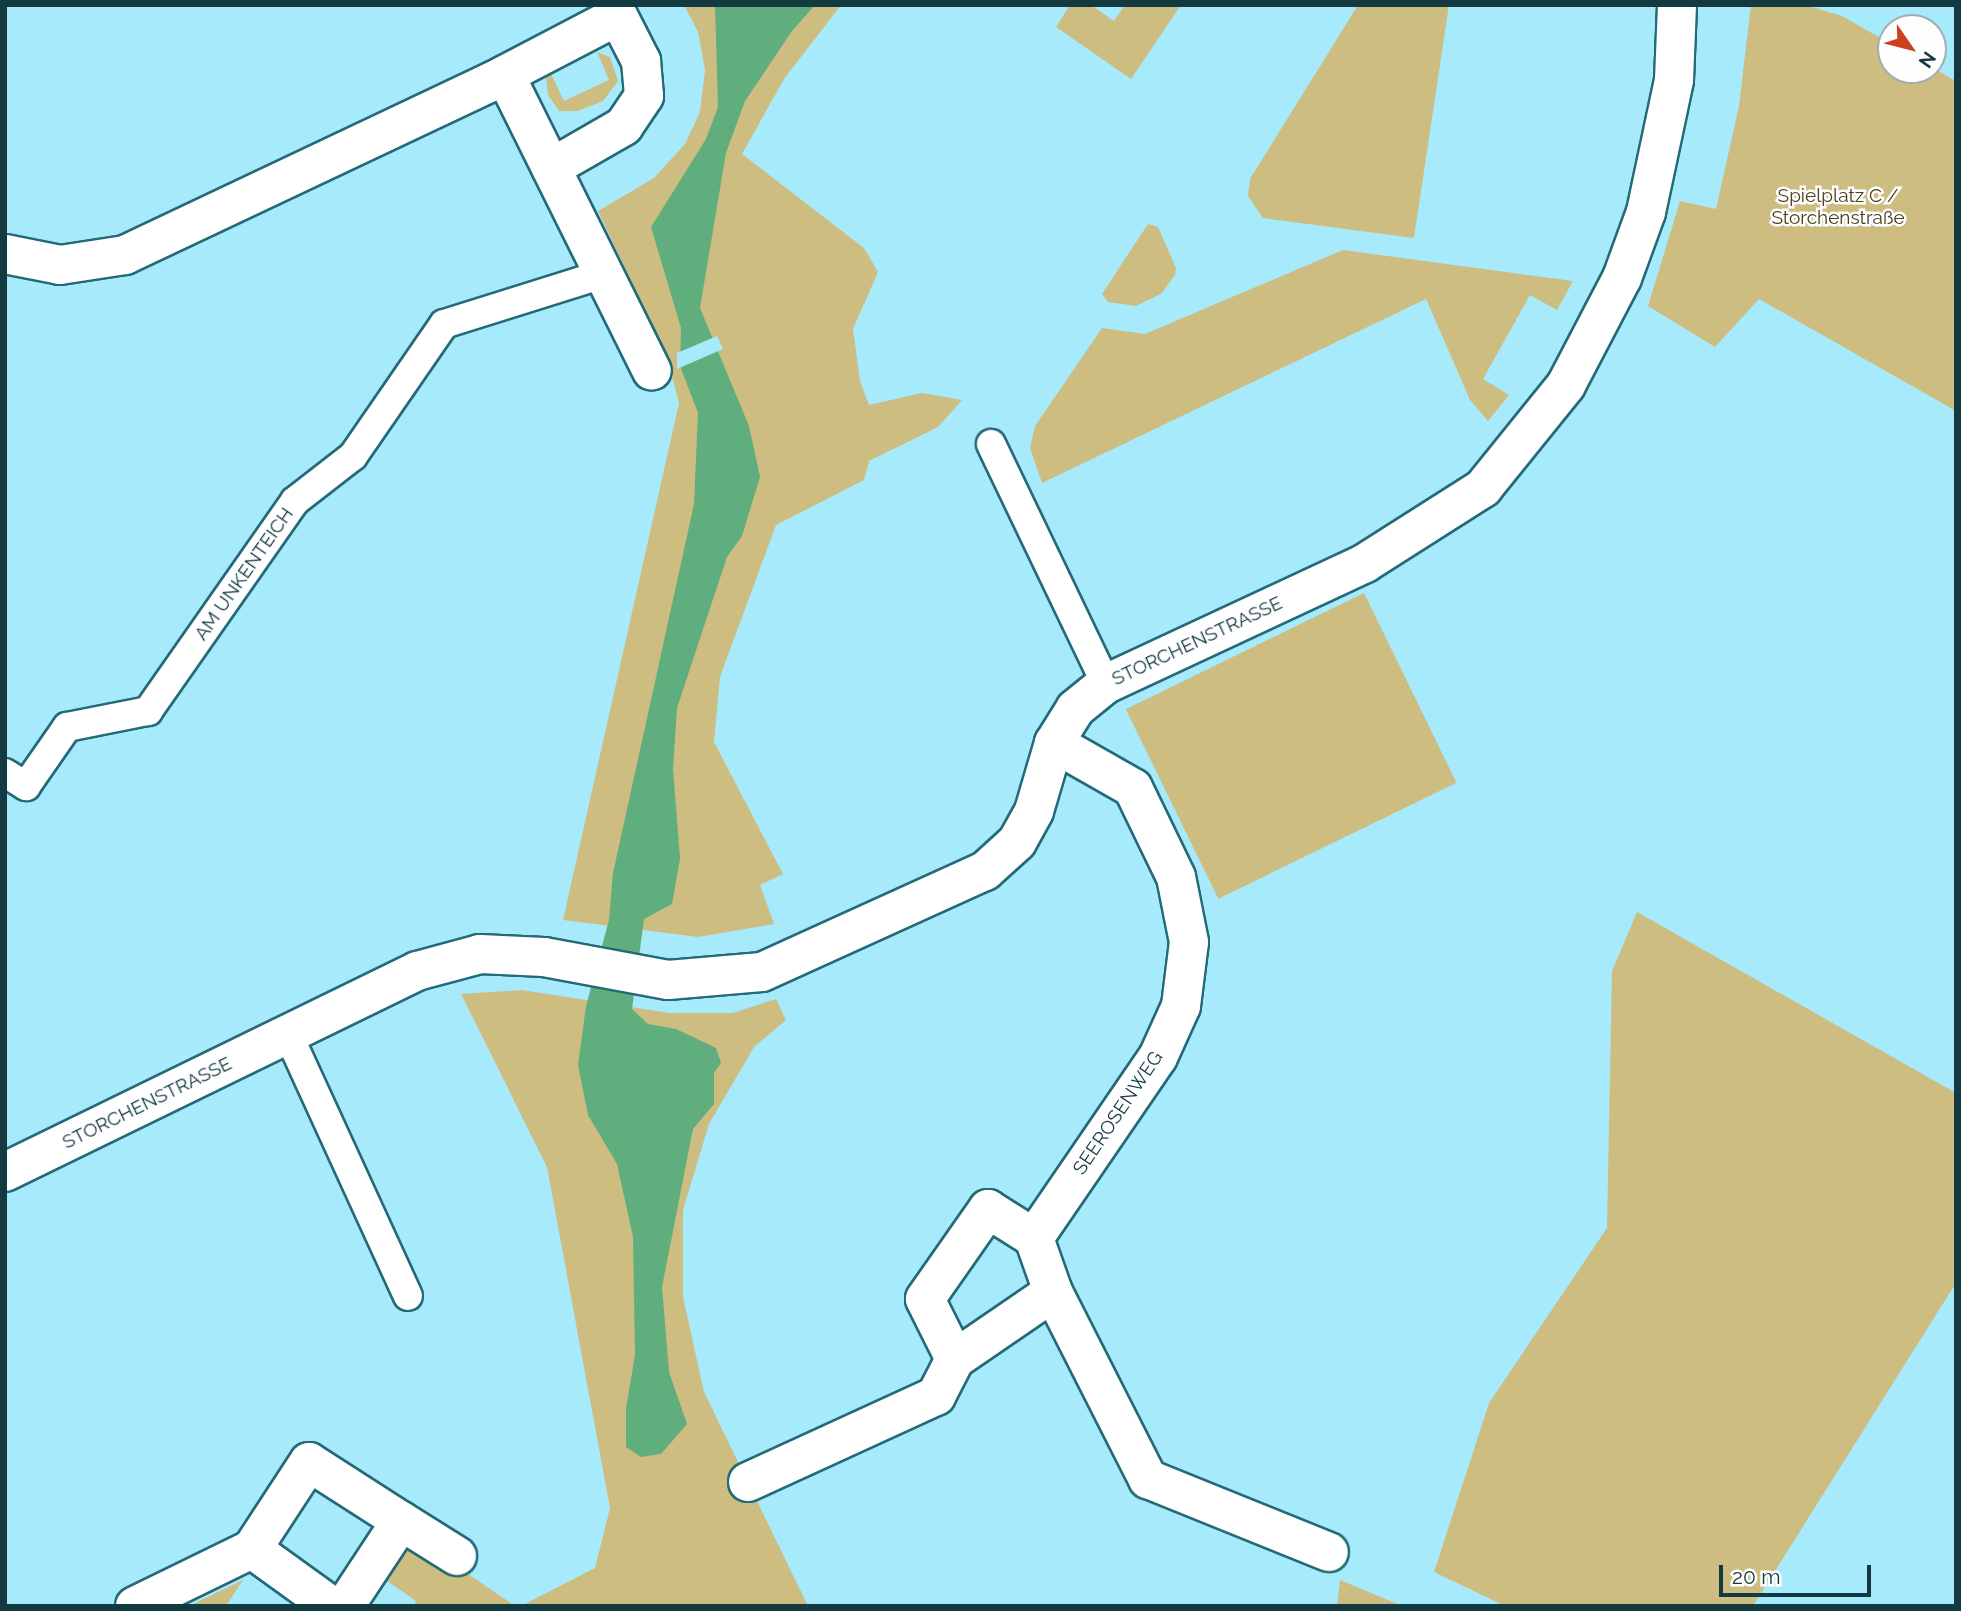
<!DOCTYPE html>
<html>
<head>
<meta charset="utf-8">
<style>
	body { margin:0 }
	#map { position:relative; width:1961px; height:1611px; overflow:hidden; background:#a6eafb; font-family:Raleway,sans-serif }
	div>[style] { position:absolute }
	.green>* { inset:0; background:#cebd81; transform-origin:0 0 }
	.water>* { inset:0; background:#60ad7d }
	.pier>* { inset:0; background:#a6eafb }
	.roads { filter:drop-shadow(2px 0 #246a78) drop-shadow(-2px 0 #246a78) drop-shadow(0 2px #246a78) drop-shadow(0 -2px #246a78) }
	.service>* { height:28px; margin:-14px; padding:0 14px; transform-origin:14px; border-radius:14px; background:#fff }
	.minor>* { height:38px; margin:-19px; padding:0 19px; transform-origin:19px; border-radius:19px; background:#fff }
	span { translate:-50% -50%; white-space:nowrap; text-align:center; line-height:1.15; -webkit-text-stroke:5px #fefefe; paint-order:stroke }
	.park-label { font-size:19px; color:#49401c }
	.street-label { font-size:19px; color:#133941 }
	.frame { position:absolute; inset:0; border:7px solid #133941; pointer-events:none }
	.north { position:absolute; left:1877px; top:14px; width:70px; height:70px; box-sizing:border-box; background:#fefefe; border:2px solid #a0afb2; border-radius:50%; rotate:125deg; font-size:19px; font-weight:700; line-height:28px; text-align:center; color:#133941 }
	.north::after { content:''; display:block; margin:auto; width:24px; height:32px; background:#cc4220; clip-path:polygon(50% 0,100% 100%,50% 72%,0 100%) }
	.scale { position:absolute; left:1719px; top:1565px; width:152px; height:32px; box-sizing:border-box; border:4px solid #133941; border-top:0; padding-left:9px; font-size:21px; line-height:24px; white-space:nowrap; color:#133941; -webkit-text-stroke:5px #fefefe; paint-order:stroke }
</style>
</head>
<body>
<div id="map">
	<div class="green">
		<div style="clip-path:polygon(684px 5px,841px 5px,784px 79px,742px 154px,864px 248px,878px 272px,853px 329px,860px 381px,869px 405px,922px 393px,962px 400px,938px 427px,869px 461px,864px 480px,776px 525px,720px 677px,714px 742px,783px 874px,760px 885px,774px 924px,698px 937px,563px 920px,679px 403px,667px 357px,598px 211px,654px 178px,685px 144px,700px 112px,705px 70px,698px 32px)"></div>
		<div style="clip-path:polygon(1070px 5px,1091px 5px,1114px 21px,1125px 5px,1181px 5px,1131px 79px,1056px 27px)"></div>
		<div style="clip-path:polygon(1358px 5px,1449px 5px,1414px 238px,1263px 218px,1248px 196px,1250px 179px)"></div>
		<div style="clip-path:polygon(1751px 5px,1805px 5px,1842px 16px,1891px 44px,1891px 70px,1933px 68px,1956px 81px,1956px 411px,1759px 299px,1715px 347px,1648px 306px,1680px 201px,1716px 209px,1739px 106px)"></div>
		<div style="clip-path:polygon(597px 52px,610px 57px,618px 81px,603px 101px,578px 111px,559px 111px,548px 95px,546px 77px,551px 74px,564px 101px,609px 80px)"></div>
		<div style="clip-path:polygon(1148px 224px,1158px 227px,1176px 268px,1175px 275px,1161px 294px,1136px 306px,1108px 302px,1102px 294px)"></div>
		<div style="clip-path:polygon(1343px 250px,1573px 281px,1557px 310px,1530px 295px,1483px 379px,1509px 395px,1488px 421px,1470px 400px,1426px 299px,1042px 483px,1030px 448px,1035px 426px,1102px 328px,1145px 334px)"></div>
		<div style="left:1364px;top:593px;width:211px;height:265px;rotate:64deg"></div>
		<div style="clip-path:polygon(1637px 912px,1956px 1093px,1956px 1283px,1753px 1606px,1505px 1606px,1434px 1572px,1489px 1403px,1607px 1228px,1612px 971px)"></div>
		<div style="clip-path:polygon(522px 990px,669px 1013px,733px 1013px,776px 999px,786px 1020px,754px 1047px,709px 1124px,683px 1210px,683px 1297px,704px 1392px,808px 1606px,521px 1606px,595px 1568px,610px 1508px,547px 1167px,461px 994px)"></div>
		<div style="clip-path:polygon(405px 1547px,438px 1570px,446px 1559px,515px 1606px,413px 1606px,416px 1601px,383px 1578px)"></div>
		<div style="clip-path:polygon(243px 1580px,226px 1606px,189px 1606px)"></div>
		<div style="clip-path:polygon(1340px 1580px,1402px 1606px,1337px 1606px)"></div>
	</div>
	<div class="water">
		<div style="clip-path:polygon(715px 5px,815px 5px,792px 31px,745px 101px,726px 153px,700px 308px,749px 426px,760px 477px,742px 536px,727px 557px,677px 708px,673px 769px,680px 859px,672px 904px,644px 919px,632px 1009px,648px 1024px,676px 1029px,716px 1048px,721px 1063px,714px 1073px,714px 1104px,693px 1129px,662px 1287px,669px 1372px,687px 1424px,661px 1454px,641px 1457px,626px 1447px,626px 1409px,635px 1355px,633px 1237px,617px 1164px,588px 1115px,578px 1065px,586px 1006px,609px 920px,613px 873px,694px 504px,698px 413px,680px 366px,681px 328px,651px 227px,706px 139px,718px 107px)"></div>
	</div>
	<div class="pier">
		<div style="clip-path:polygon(717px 336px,723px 349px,677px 369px,677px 353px)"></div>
	</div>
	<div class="roads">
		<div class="service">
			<div style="left:991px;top:444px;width:266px;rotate:64.4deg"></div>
			<div style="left:5px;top:773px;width:25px;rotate:32deg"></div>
			<div style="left:26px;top:786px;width:72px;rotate:-55.2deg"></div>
			<div style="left:67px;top:727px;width:83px;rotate:-11.2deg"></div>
			<div style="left:148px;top:711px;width:256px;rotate:-55deg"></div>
			<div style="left:295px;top:501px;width:73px;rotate:-37.8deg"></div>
			<div style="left:353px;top:456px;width:160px;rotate:-55.4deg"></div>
			<div style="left:444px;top:324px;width:168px;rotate:-17.4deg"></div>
			<div style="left:288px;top:1034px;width:288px;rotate:65.4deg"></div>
		</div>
		<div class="minor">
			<div style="left:505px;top:75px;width:330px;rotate:63.6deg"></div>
			<div style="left:5px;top:254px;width:56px;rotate:11.3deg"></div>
			<div style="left:60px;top:265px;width:66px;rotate:-8.7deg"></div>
			<div style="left:125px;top:255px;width:405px;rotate:-25.3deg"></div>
			<div style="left:491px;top:82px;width:143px;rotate:-27.5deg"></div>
			<div style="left:618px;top:16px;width:51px;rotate:62.9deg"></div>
			<div style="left:641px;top:61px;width:35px;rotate:85deg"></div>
			<div style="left:644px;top:96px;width:36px;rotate:124deg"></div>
			<div style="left:624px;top:126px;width:84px;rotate:150.1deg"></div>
			<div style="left:5px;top:1172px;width:458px;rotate:-26deg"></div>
			<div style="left:417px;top:971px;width:65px;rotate:-15.1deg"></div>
			<div style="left:480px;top:954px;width:64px;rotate:2.7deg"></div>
			<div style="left:544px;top:957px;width:126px;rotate:10.5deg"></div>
			<div style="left:668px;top:980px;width:94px;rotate:-4.9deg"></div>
			<div style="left:762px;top:972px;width:245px;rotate:-24.4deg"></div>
			<div style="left:985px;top:871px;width:43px;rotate:-42.2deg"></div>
			<div style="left:1017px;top:842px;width:35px;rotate:-61deg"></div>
			<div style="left:1034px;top:811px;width:71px;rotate:-73.6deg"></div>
			<div style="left:1054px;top:743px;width:40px;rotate:-58deg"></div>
			<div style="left:1075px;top:709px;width:40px;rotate:-39deg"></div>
			<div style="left:1106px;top:684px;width:286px;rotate:-25deg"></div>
			<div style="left:1365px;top:563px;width:140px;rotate:-32.4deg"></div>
			<div style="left:1483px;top:488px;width:132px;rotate:-51.1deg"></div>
			<div style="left:1566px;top:385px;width:121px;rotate:-62.4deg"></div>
			<div style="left:1622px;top:278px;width:70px;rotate:-70deg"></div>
			<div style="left:1646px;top:212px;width:135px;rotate:-78deg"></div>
			<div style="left:1674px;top:80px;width:75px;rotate:-87.7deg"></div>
			<div style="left:988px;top:1209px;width:54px;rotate:32.2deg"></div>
			<div style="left:1034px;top:1238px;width:57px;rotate:70.6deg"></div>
			<div style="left:1053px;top:1292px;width:119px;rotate:145.6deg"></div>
			<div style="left:955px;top:1359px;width:67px;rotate:-116.6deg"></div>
			<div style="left:925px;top:1299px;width:110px;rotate:-55deg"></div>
			<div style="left:1034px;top:1238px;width:219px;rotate:-55.6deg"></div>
			<div style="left:1158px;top:1057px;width:56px;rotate:-65.7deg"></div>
			<div style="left:1181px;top:1006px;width:64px;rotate:-82.9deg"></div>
			<div style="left:1189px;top:942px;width:66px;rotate:-101.3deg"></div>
			<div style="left:1176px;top:877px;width:99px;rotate:-115.8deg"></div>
			<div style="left:1133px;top:788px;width:91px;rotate:-150.3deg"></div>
			<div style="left:1053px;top:1292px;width:210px;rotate:63.1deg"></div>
			<div style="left:1148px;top:1479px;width:195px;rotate:22deg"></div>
			<div style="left:748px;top:1482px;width:207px;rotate:-24.6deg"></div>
			<div style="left:936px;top:1396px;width:42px;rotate:-62.8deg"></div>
			<div style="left:401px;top:1521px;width:66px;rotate:32deg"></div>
			<div style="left:252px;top:1549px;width:97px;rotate:35.8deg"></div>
			<div style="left:135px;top:1606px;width:130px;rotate:-26deg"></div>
			<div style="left:252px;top:1549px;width:104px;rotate:-56.8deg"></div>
			<div style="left:309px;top:1462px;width:109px;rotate:32.7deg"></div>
			<div style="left:401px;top:1521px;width:102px;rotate:123.4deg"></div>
		</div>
	</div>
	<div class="park-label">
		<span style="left:1838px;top:207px">Spielplatz C /<br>Storchenstraße</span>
	</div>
	<div class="street-label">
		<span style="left:244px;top:574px;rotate:-55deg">AM UNKENTEICH</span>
		<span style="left:1197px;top:641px;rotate:-25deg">STORCHENSTRASSE</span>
		<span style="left:147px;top:1103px;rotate:-26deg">STORCHENSTRASSE</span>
		<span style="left:1118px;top:1113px;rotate:-56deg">SEEROSENWEG</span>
	</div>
	<div class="frame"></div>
	<div class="north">N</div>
	<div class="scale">20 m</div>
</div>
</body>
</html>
